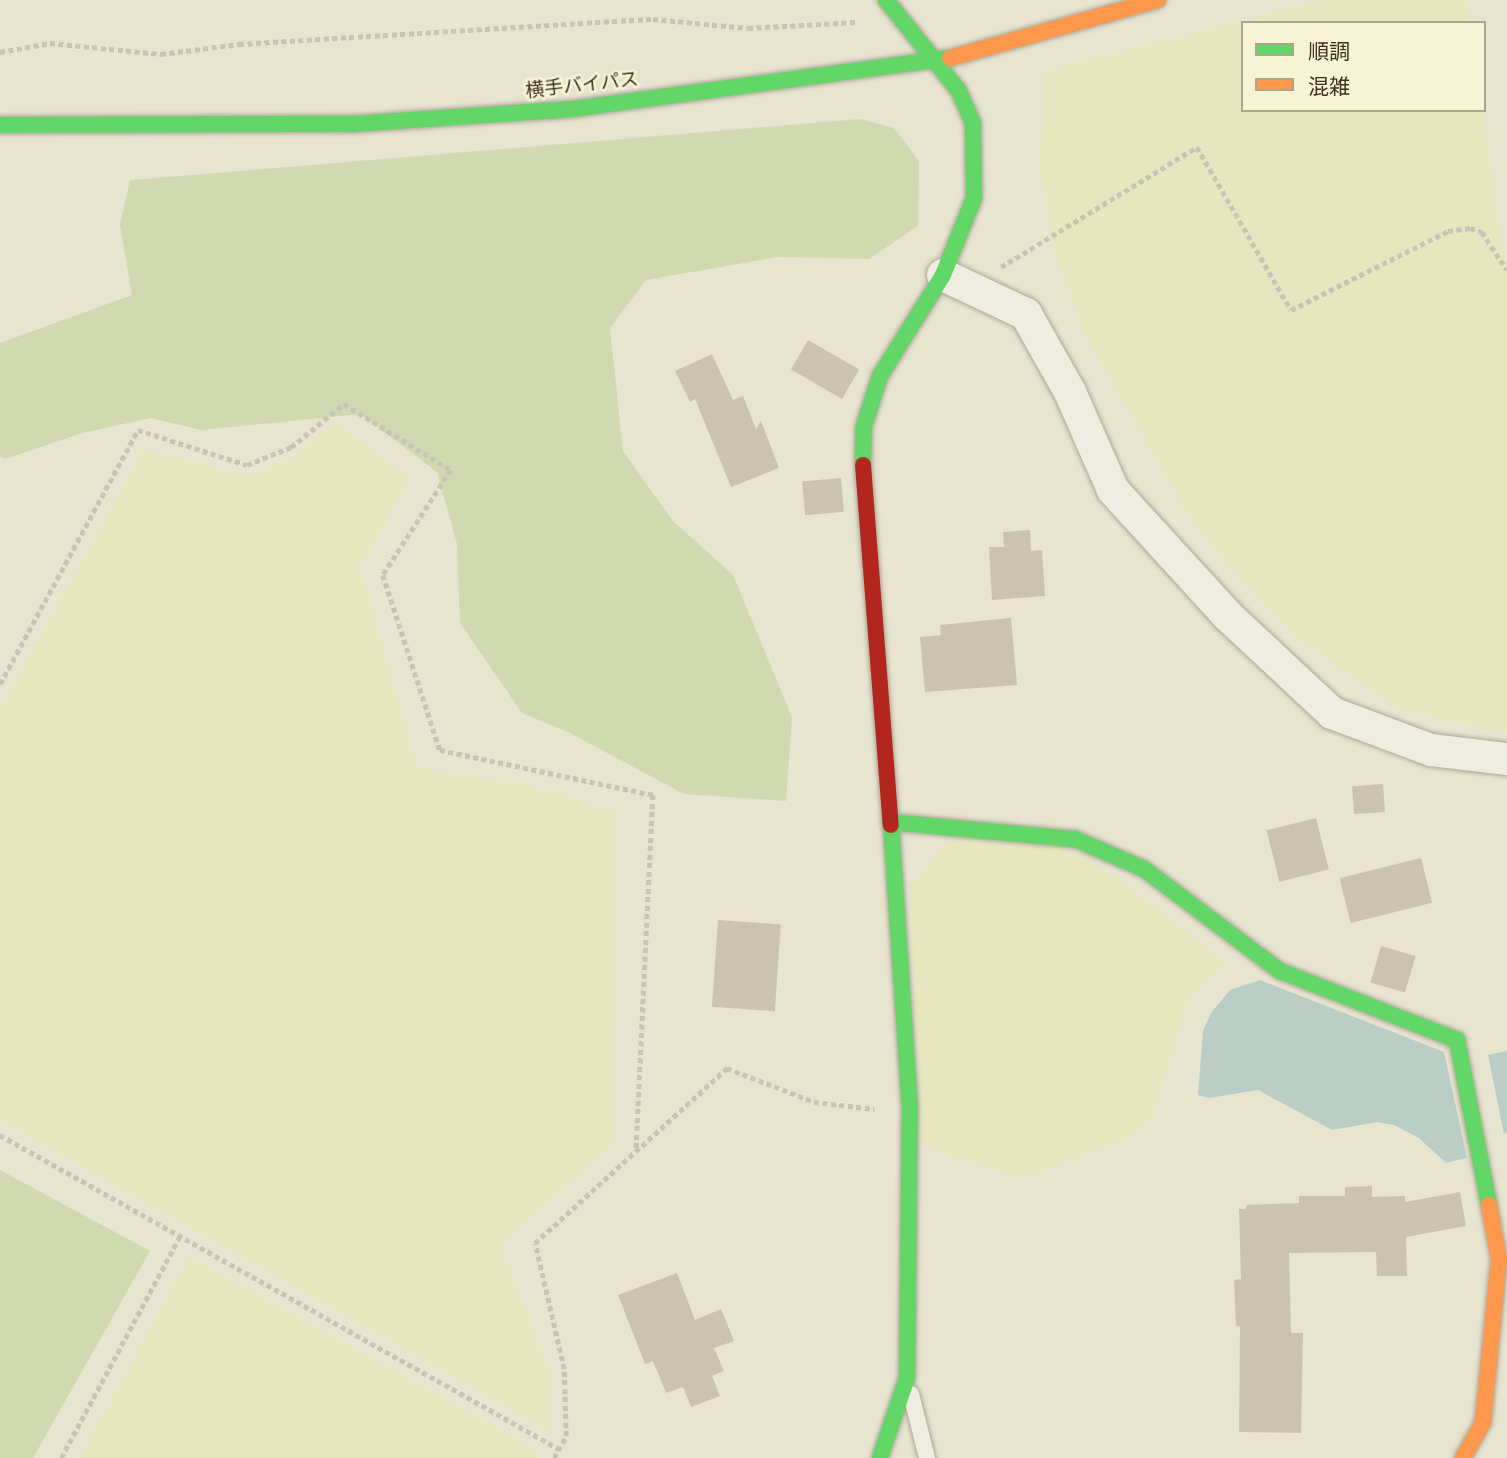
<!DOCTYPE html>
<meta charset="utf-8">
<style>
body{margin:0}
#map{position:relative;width:1507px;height:1458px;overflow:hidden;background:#e7e4cf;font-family:Bitter,"Noto Sans JP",serif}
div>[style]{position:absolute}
.farmland>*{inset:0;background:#e6e6bf}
.green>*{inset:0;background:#d1d9b1}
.water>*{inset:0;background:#bacec5}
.building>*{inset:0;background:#cbc3b0;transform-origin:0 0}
.path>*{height:4.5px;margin-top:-2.25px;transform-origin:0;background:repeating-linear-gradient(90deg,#c8c5b7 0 5px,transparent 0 8.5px)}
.roads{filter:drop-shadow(0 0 2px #aca898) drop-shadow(0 0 2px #aca898)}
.lane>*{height:16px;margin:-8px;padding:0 8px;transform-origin:8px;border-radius:8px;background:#efede1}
.street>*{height:32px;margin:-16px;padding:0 16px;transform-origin:16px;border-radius:16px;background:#efede1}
.fast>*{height:16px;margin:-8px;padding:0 8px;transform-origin:8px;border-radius:8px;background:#63d668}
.slow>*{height:16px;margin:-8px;padding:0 8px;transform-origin:8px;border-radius:8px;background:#ff974d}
.jam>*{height:16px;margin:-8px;padding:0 8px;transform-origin:8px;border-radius:8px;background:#b3261e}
span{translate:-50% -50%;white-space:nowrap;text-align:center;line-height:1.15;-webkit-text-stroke:5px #f7f4d5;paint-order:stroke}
.street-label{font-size:19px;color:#3c321f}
.legend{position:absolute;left:1241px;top:21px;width:245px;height:91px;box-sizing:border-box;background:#f7f4d5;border:2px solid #aca68c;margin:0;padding:9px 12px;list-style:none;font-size:21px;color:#3c321f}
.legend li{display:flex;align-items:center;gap:14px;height:35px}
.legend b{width:35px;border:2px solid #aca68c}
</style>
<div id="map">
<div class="farmland">
<div style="clip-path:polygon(1323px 0,1467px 0,1470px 23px,1243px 23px,1243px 110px,1483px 110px,1507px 273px,1507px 732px,1402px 710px,1295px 637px,1200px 534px,1083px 333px,1055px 254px,1040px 172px,1044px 71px)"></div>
<div style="clip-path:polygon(336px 422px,409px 478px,360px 568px,416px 767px,535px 787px,617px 812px,614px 1142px,500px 1245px,550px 1374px,551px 1432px,0 1120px,0 709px,144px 449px,250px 476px,291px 459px)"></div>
<div style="clip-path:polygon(948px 841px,1060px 847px,1109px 871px,1228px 963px,1208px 978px,1188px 1003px,1155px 1107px,1147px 1124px,1124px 1140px,1022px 1178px,922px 1147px,910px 886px)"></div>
<div style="clip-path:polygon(189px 1257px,537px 1450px,539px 1458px,79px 1458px)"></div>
</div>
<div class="green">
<div style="clip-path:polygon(860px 119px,894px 128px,919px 161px,918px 226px,869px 259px,778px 257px,646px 280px,610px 328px,623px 451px,673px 521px,733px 575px,792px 717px,786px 801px,684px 794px,570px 733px,522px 713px,460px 623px,457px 544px,437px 472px,360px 414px,201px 430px,151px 418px,82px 433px,5px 459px,0 457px,0 343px,132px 295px,120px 225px,130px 180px)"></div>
<div style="clip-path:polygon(0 1170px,150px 1251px,33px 1458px,0 1458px)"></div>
</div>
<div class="water">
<div style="clip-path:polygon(1260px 980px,1444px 1052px,1467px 1158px,1446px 1163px,1419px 1138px,1394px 1125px,1377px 1122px,1332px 1130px,1258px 1090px,1209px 1098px,1198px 1095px,1203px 1031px,1211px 1013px,1230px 990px)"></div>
<div style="clip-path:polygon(1507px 1051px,1507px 1132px,1504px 1134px,1488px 1055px)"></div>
</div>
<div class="building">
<div style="left:808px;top:340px;width:59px;height:34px;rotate:30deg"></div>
<div style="clip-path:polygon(712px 354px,733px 400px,743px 396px,756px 429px,761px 421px,779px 468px,731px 487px,695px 399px,690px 402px,675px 371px)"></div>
<div style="left:841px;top:478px;width:34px;height:39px;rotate:85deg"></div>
<div style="clip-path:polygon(1030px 530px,1031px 551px,1042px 550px,1045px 596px,992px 600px,989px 547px,1004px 547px,1003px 532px)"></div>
<div style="clip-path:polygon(1011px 618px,1017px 685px,925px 692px,920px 637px,941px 635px,940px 625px)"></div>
<div style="left:1383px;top:784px;width:28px;height:31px;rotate:86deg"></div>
<div style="left:1316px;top:818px;width:53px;height:51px;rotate:76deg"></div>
<div style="left:1421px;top:858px;width:46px;height:84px;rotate:76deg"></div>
<div style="left:718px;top:920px;width:63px;height:87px;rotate:4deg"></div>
<div style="left:1381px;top:946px;width:36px;height:38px;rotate:16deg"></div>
<div style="clip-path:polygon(1372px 1186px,1372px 1197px,1405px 1196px,1405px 1202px,1460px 1192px,1466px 1226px,1406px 1237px,1407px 1276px,1377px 1276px,1376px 1252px,1289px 1253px,1291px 1333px,1303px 1333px,1301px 1433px,1239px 1432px,1240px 1326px,1236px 1326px,1234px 1280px,1241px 1279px,1239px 1209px,1246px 1209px,1246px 1205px,1299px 1203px,1299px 1196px,1345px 1196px,1345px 1187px)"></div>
<div style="clip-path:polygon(677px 1273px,695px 1320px,721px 1309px,734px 1341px,714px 1348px,724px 1371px,712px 1376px,720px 1396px,691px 1407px,683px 1387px,666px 1393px,653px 1361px,645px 1364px,618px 1295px)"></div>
</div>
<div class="path">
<div style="left:0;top:52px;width:51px;rotate:-10.2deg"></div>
<div style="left:50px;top:43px;width:112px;rotate:5.7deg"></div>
<div style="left:161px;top:54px;width:79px;rotate:-7.3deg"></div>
<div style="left:239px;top:44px;width:415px;rotate:-3.5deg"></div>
<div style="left:653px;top:19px;width:95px;rotate:5.4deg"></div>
<div style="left:748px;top:28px;width:109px;rotate:-3.2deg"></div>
<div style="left:1001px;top:267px;width:230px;rotate:-31.5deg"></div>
<div style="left:1197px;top:147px;width:188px;rotate:60deg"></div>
<div style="left:1291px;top:310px;width:176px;rotate:-26.7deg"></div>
<div style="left:1448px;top:231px;width:22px;rotate:-8deg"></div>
<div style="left:1470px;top:228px;width:13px;rotate:18deg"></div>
<div style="left:1482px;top:232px;width:45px;rotate:56.7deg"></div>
<div style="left:0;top:684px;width:289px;rotate:-61.5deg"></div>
<div style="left:138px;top:430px;width:114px;rotate:17.8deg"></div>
<div style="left:247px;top:465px;width:48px;rotate:-22.2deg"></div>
<div style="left:291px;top:447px;width:68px;rotate:-39.1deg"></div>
<div style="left:344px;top:404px;width:126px;rotate:31.7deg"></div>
<div style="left:451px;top:470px;width:125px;rotate:122.9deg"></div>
<div style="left:383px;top:575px;width:184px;rotate:72deg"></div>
<div style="left:440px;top:750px;width:218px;rotate:11.9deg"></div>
<div style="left:653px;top:795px;width:356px;rotate:92.7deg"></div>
<div style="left:0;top:1135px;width:641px;rotate:29.32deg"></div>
<div style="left:61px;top:1458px;width:252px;rotate:-61.8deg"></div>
<div style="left:554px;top:1458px;width:25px;rotate:-61deg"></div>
<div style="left:566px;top:1436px;width:67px;rotate:-91.7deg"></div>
<div style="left:564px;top:1369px;width:129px;rotate:-103deg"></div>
<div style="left:535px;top:1243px;width:260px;rotate:-42.3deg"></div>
<div style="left:727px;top:1068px;width:93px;rotate:21.3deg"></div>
<div style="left:814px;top:1102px;width:61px;rotate:6.5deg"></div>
</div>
<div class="roads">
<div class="lane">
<div style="left:911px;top:1394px;width:66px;rotate:76deg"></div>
</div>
<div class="street">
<div style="left:943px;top:275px;width:92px;rotate:25.2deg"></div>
<div style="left:1026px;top:314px;width:90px;rotate:60.6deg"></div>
<div style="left:1070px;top:392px;width:107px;rotate:66.3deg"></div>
<div style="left:1113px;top:490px;width:169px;rotate:47.6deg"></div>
<div style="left:1227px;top:615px;width:144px;rotate:43deg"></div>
<div style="left:1332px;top:713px;width:106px;rotate:20.5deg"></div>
<div style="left:1431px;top:750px;width:77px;rotate:6.8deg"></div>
</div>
<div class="fast">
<div style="left:0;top:125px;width:353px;rotate:-0.2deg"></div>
<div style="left:353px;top:124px;width:220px;rotate:-3.9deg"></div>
<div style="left:572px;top:109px;width:381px;rotate:-7.7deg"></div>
<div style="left:863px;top:465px;width:39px;rotate:-89deg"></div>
<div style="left:864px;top:426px;width:52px;rotate:-72.3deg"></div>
<div style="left:880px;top:376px;width:119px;rotate:-58deg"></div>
<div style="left:943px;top:275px;width:83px;rotate:-68.1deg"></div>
<div style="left:974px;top:198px;width:75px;rotate:-90.8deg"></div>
<div style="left:973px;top:123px;width:35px;rotate:-114deg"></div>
<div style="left:959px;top:91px;width:117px;rotate:-128.7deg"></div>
<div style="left:890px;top:822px;width:186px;rotate:5.3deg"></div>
<div style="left:1075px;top:839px;width:75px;rotate:23.5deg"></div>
<div style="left:1144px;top:869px;width:170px;rotate:36.9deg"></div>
<div style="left:1280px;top:971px;width:190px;rotate:21.3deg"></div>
<div style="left:1457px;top:1040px;width:168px;rotate:79deg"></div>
<div style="left:880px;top:1458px;width:84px;rotate:-71.4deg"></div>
<div style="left:907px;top:1378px;width:269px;rotate:-89.4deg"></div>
<div style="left:910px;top:1109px;width:285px;rotate:-93.8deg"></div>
</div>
<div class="slow">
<div style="left:950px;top:58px;width:216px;rotate:-15.6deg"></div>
<div style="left:1463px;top:1458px;width:41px;rotate:-60.9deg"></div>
<div style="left:1483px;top:1422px;width:164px;rotate:-84.4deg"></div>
<div style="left:1499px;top:1259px;width:55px;rotate:-100.5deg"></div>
</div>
<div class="jam">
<div style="left:863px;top:465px;width:361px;rotate:85.6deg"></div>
</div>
</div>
<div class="street-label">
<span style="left:582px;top:85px;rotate:-6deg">横手バイパス</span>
</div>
<ul class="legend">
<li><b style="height:9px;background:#63d668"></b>順調</li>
<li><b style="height:9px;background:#ff974d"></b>混雑</li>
</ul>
</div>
